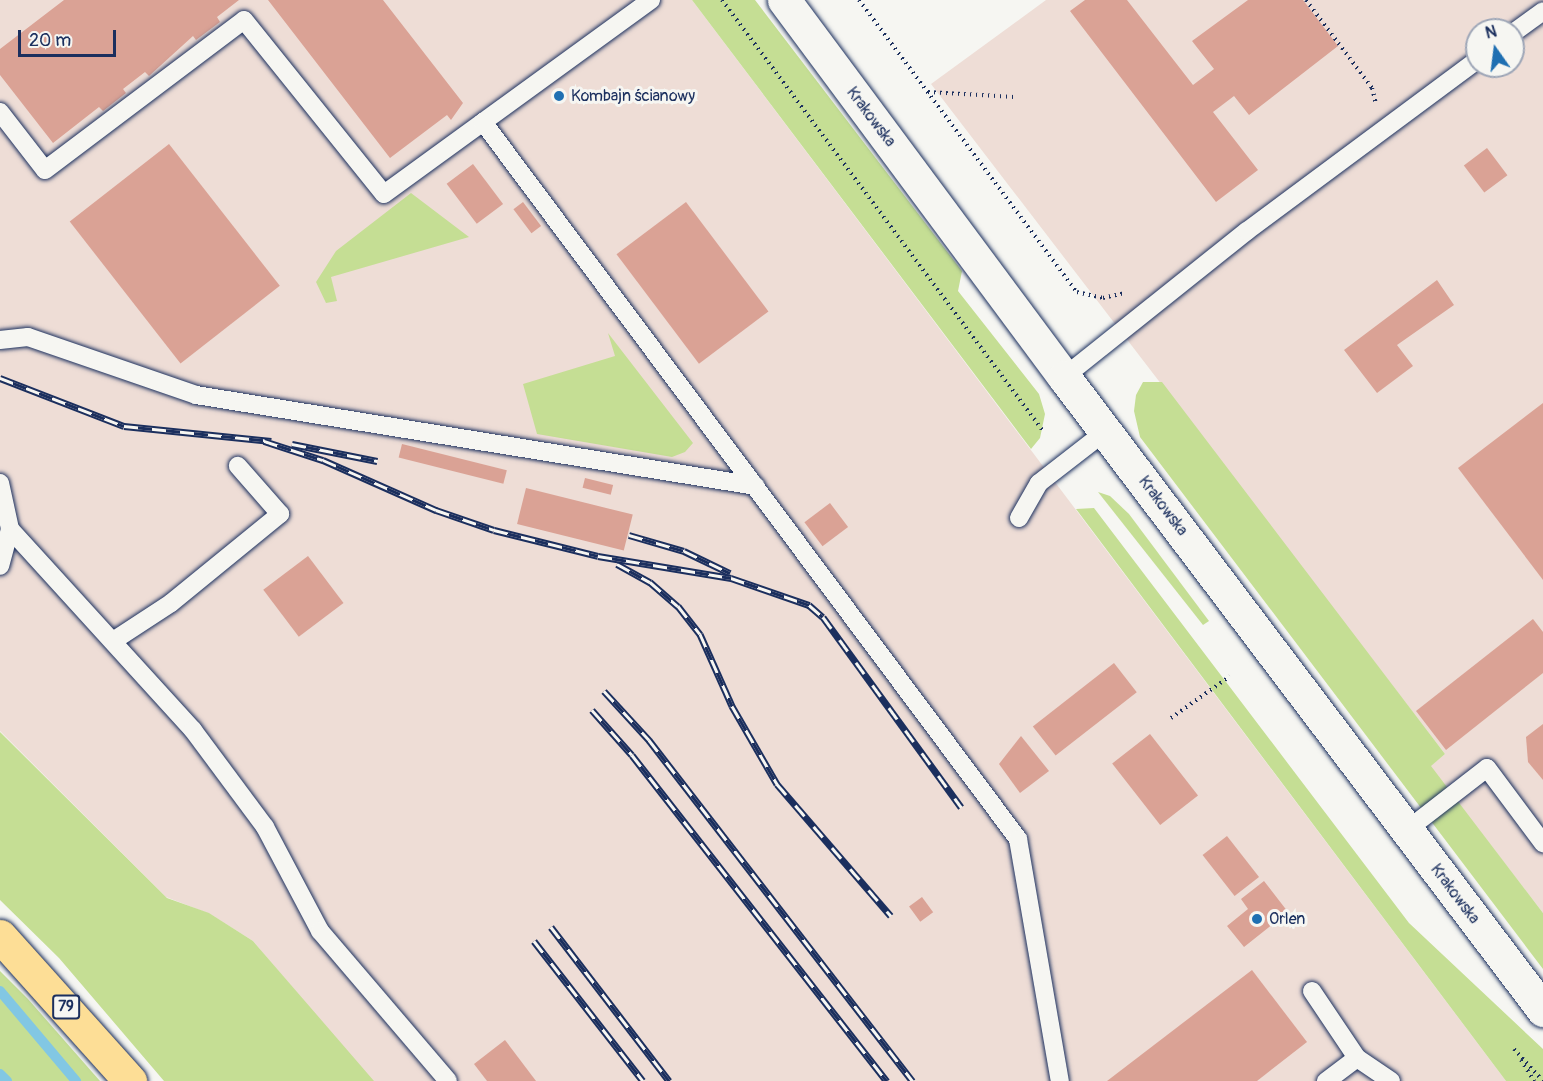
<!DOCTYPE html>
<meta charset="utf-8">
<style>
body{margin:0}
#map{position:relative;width:1543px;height:1081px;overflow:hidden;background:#f6f6f2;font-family:Pangolin,sans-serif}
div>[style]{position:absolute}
.built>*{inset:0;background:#eeddd6}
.green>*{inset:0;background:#c5de94}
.stream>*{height:10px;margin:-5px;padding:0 5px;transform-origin:5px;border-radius:5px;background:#82c7e3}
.building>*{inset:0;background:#daa295;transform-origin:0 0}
.path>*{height:4px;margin-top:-2px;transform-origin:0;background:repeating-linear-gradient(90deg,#1b2f5e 0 1.5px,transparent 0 6px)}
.roads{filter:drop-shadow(0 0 2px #1b2f5e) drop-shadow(0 0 2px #1b2f5e)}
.service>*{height:18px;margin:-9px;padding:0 9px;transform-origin:9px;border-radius:9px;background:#f6f6f2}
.tertiary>*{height:33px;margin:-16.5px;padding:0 16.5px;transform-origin:16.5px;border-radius:16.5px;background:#f6f6f2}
.primary>*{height:33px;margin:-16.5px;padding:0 16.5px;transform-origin:16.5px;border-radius:16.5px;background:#fdde96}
.rail>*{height:7px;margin-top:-3.5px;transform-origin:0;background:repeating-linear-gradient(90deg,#f6f6f2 0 14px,#1b2f5e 0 28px);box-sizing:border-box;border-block:2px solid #1b2f5e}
.dots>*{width:16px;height:16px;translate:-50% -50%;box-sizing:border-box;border:3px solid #f6f6f2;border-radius:50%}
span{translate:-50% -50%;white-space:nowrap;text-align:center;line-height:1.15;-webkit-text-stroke:6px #f6f6f2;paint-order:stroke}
.shield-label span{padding:2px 4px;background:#f6f6f2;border:2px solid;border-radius:4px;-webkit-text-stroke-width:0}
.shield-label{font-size:15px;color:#1b2f5e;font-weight:700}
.poi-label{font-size:16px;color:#1b2f5e}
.left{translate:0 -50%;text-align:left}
.street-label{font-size:16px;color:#1b2f5e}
.north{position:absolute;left:1465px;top:18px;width:60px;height:60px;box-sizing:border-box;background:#f6f6f2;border:2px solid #9ea6b7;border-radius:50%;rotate:346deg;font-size:16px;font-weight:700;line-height:24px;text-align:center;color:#1b2f5e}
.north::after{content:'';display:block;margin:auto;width:21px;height:27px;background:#1f6fb2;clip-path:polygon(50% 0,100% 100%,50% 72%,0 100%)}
.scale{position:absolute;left:18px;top:30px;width:98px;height:27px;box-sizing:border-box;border:3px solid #1b2f5e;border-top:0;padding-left:8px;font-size:18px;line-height:21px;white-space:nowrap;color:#1b2f5e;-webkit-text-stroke:4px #f6f6f2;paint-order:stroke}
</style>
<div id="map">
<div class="built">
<div style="clip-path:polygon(0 0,692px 0,1506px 1081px,372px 1081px,253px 941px,210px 914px,166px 897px,0 731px)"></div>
<div style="clip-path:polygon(evenodd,1046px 0,1543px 0,1543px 913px,1430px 766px,1445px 754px,931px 84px,1046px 0,1477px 30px,1513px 30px,1513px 66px,1477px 66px,1477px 30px)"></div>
</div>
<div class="green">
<div style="clip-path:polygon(692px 0,755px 0,962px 271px,958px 291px,1039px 394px,1045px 414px,1040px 438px,1031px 449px)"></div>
<div style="clip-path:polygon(411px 193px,469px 237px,331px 277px,337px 301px,326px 303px,316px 282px,336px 251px)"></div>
<div style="clip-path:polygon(608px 333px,693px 443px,685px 452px,672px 457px,537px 434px,523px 384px,615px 356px)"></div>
<div style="clip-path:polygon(1143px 382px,1162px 382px,1445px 754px,1431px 766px,1543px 913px,1543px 969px,1140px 437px,1134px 411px,1136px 395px)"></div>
<div style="clip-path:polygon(1098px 492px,1110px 496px,1129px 514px,1209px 621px,1203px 625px)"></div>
<div style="clip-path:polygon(1094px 508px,1409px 923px,1543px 1049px,1543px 1081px,1506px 1081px,1076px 509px)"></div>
<div style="clip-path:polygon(0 732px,167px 898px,209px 913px,253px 941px,374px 1081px,164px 1081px,59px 958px,0 900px)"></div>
<div style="clip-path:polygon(0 971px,28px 999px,100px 1081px,0 1081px)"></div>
</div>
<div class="stream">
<div style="left:0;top:991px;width:118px;rotate:49.8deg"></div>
<div style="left:0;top:1074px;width:10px;rotate:45deg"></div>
</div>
<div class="building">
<div style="clip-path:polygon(64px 0,239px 0,217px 17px,220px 22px,196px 40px,193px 36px,149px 76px,145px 72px,123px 89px,126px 93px,103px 111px,99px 107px,53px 143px,0 75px,0 49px)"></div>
<div style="clip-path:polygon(268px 0,383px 0,463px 103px,451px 120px,447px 115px,390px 158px)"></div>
<div style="clip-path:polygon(1085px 0,1127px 0,1193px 85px,1214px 69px,1192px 41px,1248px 0,1303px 0,1338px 46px,1249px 115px,1234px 96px,1213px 112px,1258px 170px,1216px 202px,1070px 11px)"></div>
<div style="left:169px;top:144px;width:180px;height:126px;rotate:52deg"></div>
<div style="left:1487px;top:148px;width:34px;height:29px;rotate:53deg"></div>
<div style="left:473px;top:164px;width:50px;height:33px;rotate:53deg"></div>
<div style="left:523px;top:202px;width:30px;height:12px;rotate:53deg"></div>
<div style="left:686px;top:202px;width:137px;height:87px;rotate:53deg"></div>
<div style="clip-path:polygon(1437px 280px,1454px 305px,1397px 345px,1413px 366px,1377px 393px,1344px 350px)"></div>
<div style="clip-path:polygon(1543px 403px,1543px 580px,1458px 468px)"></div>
<div style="left:402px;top:444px;width:108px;height:14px;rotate:14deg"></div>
<div style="left:585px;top:478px;width:29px;height:10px;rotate:14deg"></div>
<div style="left:526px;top:488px;width:110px;height:37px;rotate:14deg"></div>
<div style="left:830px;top:503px;width:30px;height:32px;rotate:53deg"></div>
<div style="left:308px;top:556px;width:59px;height:56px;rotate:53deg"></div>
<div style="clip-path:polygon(1533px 619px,1543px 632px,1543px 673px,1446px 750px,1416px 711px)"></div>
<div style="left:1114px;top:663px;width:37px;height:103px;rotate:52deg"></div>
<div style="clip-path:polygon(1543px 724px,1543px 780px,1528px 762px,1526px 737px)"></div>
<div style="left:1150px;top:734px;width:78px;height:48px;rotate:52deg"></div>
<div style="clip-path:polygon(1021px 736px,1049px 771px,1020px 793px,999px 764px)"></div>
<div style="left:1227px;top:836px;width:52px;height:31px;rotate:52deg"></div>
<div style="clip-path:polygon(1264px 881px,1288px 912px,1244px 947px,1227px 926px,1248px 909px,1241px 899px)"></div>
<div style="left:922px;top:897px;width:19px;height:16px;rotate:54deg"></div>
<div style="clip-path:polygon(1252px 970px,1307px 1042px,1257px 1081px,1107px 1081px)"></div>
<div style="clip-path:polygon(505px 1040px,536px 1081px,487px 1081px,474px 1064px)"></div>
</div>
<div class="path">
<div style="left:722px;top:0;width:537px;rotate:53.32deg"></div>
<div style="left:859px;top:0;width:364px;rotate:53.3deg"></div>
<div style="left:1077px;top:292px;width:27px;rotate:13deg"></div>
<div style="left:1103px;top:298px;width:23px;rotate:-13deg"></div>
<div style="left:1306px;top:0;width:110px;rotate:53.1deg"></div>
<div style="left:1372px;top:88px;width:16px;rotate:76deg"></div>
<div style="left:928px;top:92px;width:86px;rotate:3.3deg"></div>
<div style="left:1171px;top:718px;width:72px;rotate:-35.4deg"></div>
<div style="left:1514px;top:1049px;width:43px;rotate:47.8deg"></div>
<div style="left:1521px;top:1060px;width:25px;rotate:58deg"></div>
</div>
<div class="roads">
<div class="service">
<div style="left:1513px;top:33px;width:37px;rotate:-36deg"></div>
<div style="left:0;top:112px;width:73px;rotate:52.2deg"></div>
<div style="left:45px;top:170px;width:249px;rotate:-37deg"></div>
<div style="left:244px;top:20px;width:223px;rotate:51.2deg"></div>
<div style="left:384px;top:194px;width:330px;rotate:-36deg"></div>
<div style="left:483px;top:122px;width:895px;rotate:53.27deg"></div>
<div style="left:1018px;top:839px;width:246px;rotate:80.2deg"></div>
<div style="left:0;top:340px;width:28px;rotate:-6deg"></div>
<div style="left:28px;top:337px;width:178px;rotate:19deg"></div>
<div style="left:196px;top:395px;width:567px;rotate:9.23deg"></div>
<div style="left:1064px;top:377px;width:234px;rotate:-38.6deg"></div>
<div style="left:1247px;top:231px;width:287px;rotate:-36.6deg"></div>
<div style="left:0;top:483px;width:47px;rotate:77.7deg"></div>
<div style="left:10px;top:529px;width:38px;rotate:105deg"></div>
<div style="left:1019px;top:518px;width:40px;rotate:-60.3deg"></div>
<div style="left:1039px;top:483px;width:85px;rotate:-37.8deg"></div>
<div style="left:10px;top:529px;width:272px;rotate:47.7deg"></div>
<div style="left:193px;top:730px;width:121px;rotate:53.4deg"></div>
<div style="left:265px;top:827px;width:118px;rotate:62.1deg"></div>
<div style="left:320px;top:931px;width:197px;rotate:49.5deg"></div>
<div style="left:113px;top:641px;width:69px;rotate:-33.2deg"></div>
<div style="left:171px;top:603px;width:141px;rotate:-39.2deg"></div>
<div style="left:280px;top:514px;width:64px;rotate:-131.2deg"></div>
<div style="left:1407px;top:830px;width:101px;rotate:-37.8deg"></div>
<div style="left:1487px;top:768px;width:94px;rotate:53.3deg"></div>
<div style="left:1312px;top:991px;width:81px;rotate:56.1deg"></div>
<div style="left:1357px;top:1058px;width:39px;rotate:143deg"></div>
<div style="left:1357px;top:1058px;width:41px;rotate:34.1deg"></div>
</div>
<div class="tertiary">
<div style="left:784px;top:0;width:470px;rotate:53.4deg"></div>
<div style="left:1064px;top:377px;width:794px;rotate:52.88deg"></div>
</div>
<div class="primary">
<div style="left:0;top:936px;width:195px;rotate:48.1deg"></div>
</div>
</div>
<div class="rail">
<div style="left:0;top:378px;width:133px;rotate:21.2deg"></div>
<div style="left:124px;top:426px;width:148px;rotate:5.8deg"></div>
<div style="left:264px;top:441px;width:62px;rotate:17.9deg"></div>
<div style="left:323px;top:460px;width:124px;rotate:23.9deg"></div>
<div style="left:436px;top:510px;width:61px;rotate:19deg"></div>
<div style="left:494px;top:530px;width:107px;rotate:14deg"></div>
<div style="left:598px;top:556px;width:135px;rotate:9.4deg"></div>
<div style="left:731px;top:578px;width:83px;rotate:19.1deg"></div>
<div style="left:809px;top:605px;width:18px;rotate:41deg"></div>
<div style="left:823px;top:617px;width:235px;rotate:54deg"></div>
<div style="left:292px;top:444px;width:87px;rotate:11.3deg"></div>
<div style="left:629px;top:535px;width:57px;rotate:16.2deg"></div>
<div style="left:684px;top:551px;width:51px;rotate:25.6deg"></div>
<div style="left:617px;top:564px;width:38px;rotate:29deg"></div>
<div style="left:650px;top:582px;width:37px;rotate:41deg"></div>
<div style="left:678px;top:606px;width:36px;rotate:52deg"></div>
<div style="left:700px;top:634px;width:79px;rotate:66deg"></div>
<div style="left:732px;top:706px;width:90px;rotate:60deg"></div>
<div style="left:777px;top:784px;width:174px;rotate:49.2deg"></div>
<div style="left:604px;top:691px;width:67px;rotate:47.4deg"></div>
<div style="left:649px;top:740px;width:431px;rotate:52.3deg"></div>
<div style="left:592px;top:710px;width:60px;rotate:48.4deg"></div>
<div style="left:632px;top:755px;width:414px;rotate:52deg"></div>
<div style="left:551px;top:927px;width:194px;rotate:52.5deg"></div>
<div style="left:534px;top:941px;width:177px;rotate:52.1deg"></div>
</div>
<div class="dots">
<div style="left:559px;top:96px;background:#1f6fb2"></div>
<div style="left:1257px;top:919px;background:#1f6fb2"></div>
</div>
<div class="shield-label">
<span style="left:66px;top:1007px">79</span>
</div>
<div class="poi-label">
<span class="left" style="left:571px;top:96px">Kombajn ścianowy</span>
<span class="left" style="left:1269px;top:919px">Orlen</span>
</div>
<div class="street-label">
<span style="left:871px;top:117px;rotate:53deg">Krakowska</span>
<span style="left:1163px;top:506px;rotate:53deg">Krakowska</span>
<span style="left:1455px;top:894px;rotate:53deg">Krakowska</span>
</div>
<div class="north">N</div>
<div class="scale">20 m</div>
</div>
